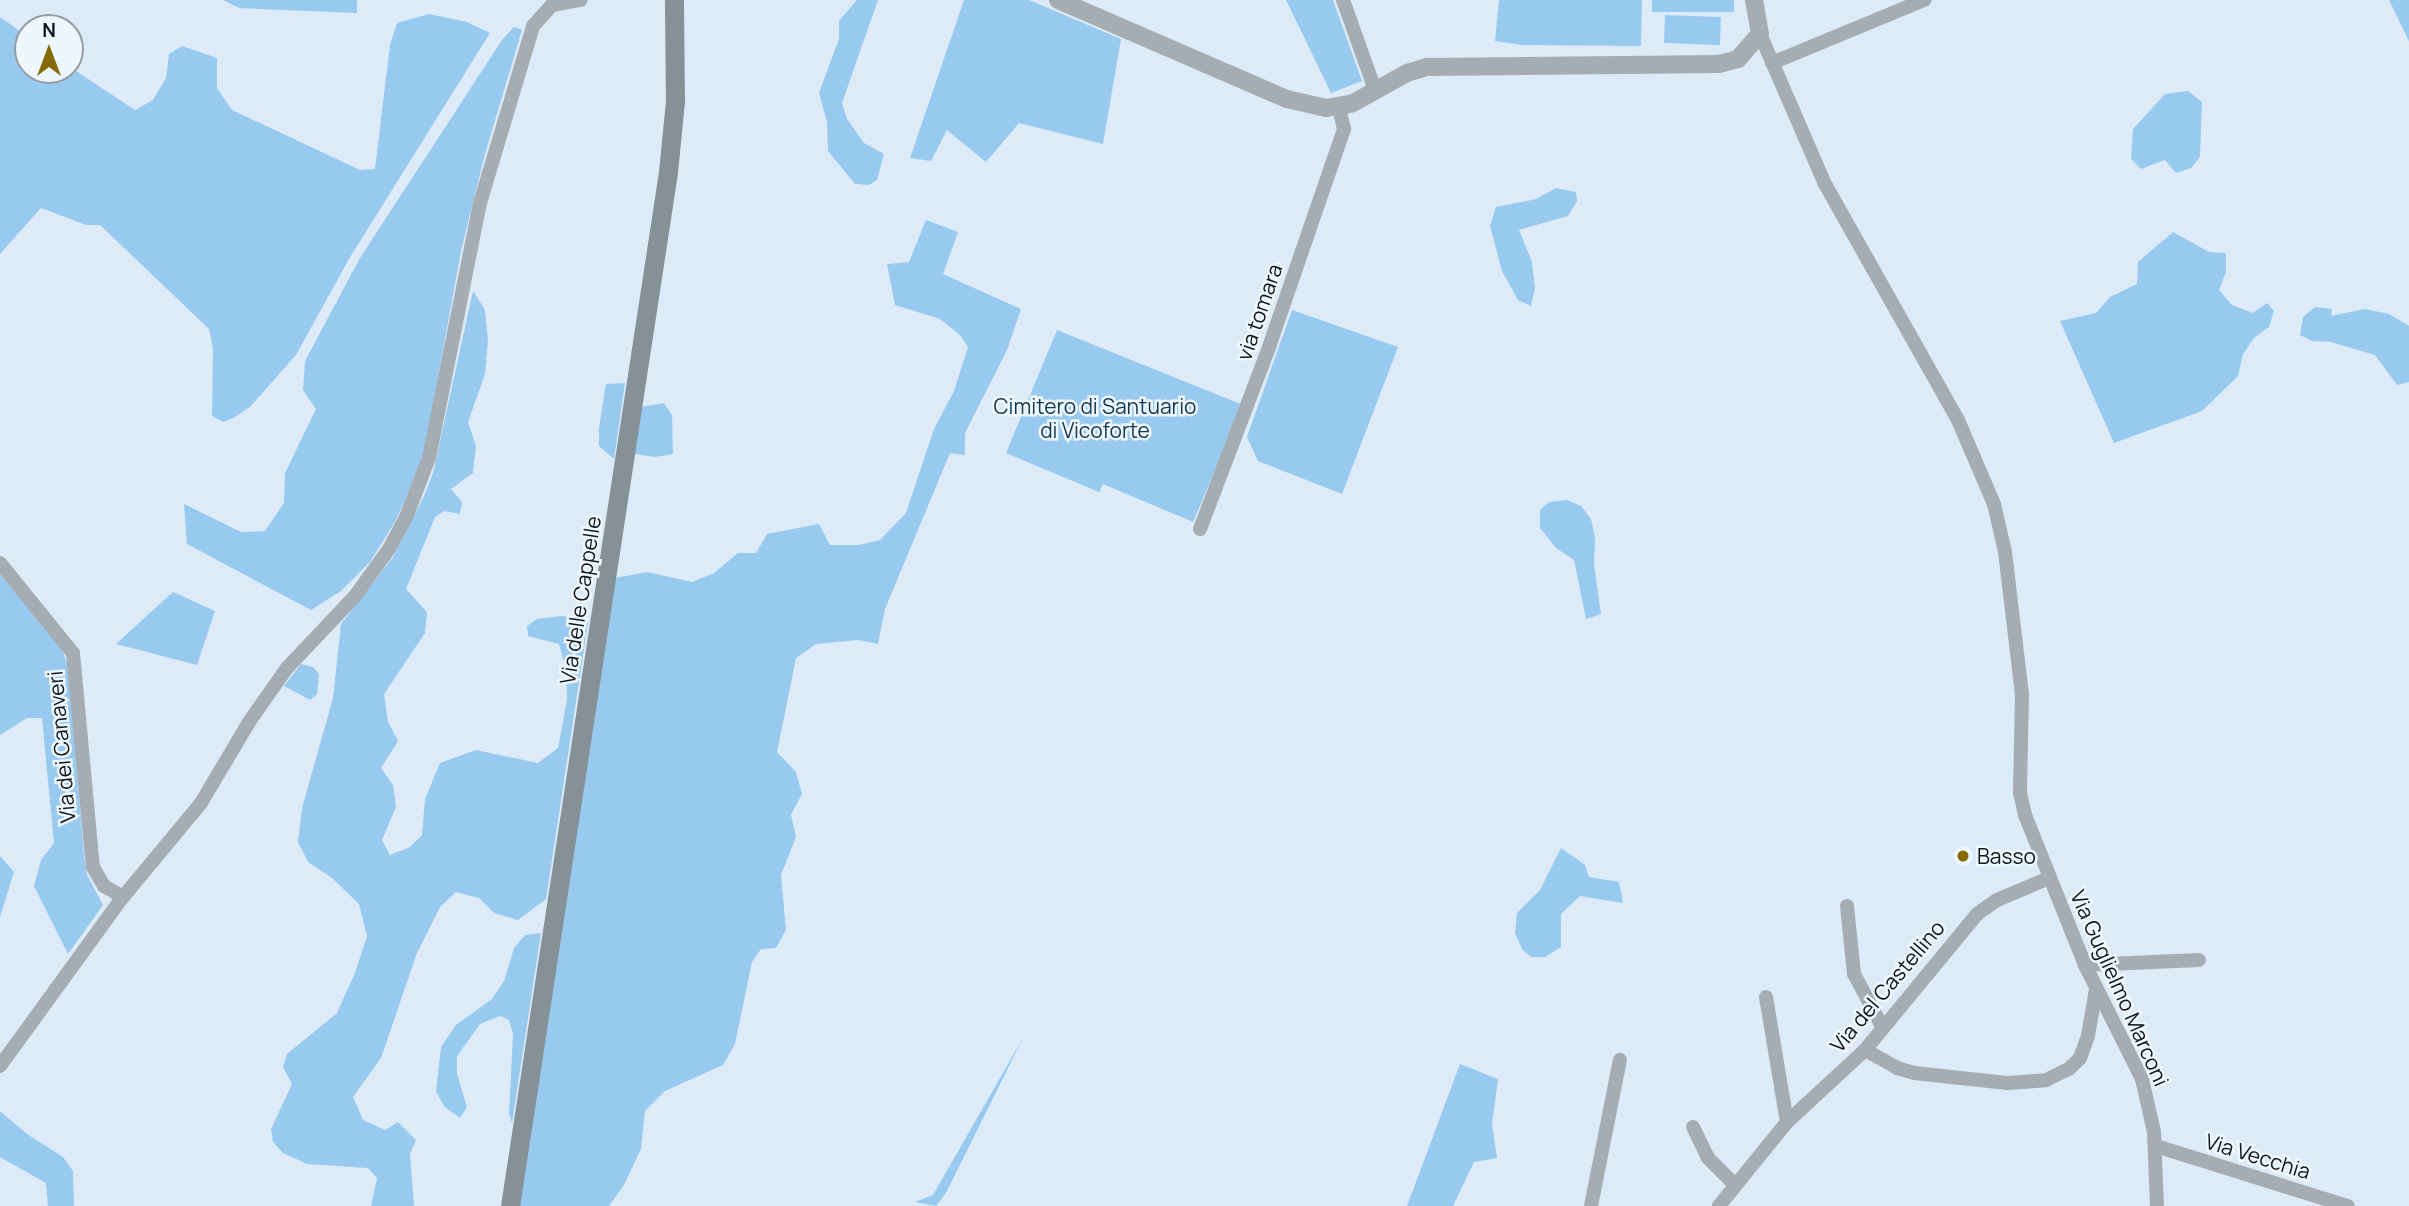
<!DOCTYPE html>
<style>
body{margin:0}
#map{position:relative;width:2409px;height:1206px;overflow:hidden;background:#dcebf7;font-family:Manrope,sans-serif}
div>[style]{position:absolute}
.green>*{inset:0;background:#98caef;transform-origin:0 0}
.minor>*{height:14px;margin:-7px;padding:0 7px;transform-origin:7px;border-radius:7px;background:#a6adb2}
.tertiary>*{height:18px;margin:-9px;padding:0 9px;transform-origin:9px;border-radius:9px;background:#a6adb2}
.secondary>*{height:19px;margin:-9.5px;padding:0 9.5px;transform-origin:9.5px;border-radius:9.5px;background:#869097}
.dots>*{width:19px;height:19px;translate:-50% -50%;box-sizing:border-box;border:4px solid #eef7fe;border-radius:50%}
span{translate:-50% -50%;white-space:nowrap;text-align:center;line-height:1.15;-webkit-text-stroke:5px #eef7fe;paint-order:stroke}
.street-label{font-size:21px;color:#10161a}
.park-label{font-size:21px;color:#113952}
.poi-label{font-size:21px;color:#10161a}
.left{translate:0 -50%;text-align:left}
.north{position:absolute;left:14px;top:14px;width:70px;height:70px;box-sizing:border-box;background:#eef7fe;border:2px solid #959da3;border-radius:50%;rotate:0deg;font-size:19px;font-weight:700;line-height:28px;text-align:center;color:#10161a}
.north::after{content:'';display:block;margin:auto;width:24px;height:32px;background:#866a06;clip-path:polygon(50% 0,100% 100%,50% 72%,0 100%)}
</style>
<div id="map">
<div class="green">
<div style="clip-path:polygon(223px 0,357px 0,357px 13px,239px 8px)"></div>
<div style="clip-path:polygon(857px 0,878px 0,842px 103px,847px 119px,864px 143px,884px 154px,877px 180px,869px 185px,855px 184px,828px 151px,827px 122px,819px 93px,839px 39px,839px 21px)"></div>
<div style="clip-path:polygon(964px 0,1029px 0,1121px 39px,1103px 144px,1019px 123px,986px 162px,947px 130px,931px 161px,910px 158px)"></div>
<div style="clip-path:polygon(1286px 0,1333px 0,1362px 81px,1331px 93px)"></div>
<div style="clip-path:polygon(1499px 0,1642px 0,1641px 46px,1522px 45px,1495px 41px)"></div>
<div style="left:1652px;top:0;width:82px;height:12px"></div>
<div style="clip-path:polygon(2389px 0,2409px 0,2409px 41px)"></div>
<div style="clip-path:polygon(429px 14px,467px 22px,490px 33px,349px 259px,296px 355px,250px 407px,233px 418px,223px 422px,212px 416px,213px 348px,209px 329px,100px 225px,86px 225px,41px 208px,0 254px,0 17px,28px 37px,28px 70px,70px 70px,70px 67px,135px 110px,153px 100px,166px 78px,169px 54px,182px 46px,217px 58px,217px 88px,232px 110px,360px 170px,375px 169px,390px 45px,397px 23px)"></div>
<div style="left:1665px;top:15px;width:56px;height:28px;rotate:2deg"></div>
<div style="clip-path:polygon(514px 27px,522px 30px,485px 154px,461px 251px,427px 438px,417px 475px,396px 520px,370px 562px,341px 591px,311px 610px,187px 544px,184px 504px,241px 532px,265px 531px,284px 503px,285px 473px,316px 409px,303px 390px,305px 361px,360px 258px,502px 40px)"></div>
<div style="clip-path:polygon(2188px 91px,2202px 102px,2200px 157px,2191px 168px,2176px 173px,2165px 160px,2141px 169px,2131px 159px,2133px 129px,2165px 94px)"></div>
<div style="clip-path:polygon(1556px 188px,1576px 192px,1577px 201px,1568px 216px,1519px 230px,1532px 262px,1535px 288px,1531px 306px,1518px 300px,1502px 271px,1490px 226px,1496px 207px,1536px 199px)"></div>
<div style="clip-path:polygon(926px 220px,958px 232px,943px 274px,1021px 309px,1007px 350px,965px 433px,965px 455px,950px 453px,885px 609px,878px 644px,858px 640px,816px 644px,796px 658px,777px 752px,796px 772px,802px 794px,791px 815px,796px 837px,781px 875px,786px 930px,776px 948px,761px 949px,752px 962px,735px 1044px,723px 1065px,665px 1091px,645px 1111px,641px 1149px,624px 1185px,609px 1206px,519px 1206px,615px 578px,647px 572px,692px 582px,714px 573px,738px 553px,756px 553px,767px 534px,819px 524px,830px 545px,859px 545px,880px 540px,906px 513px,934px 429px,954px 391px,968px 347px,960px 335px,940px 319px,895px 305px,887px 264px,909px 262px)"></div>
<div style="clip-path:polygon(2173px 232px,2209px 252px,2226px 253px,2226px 272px,2219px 290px,2232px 305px,2253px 313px,2267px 303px,2274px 311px,2269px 327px,2254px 338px,2243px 354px,2238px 376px,2202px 411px,2114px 443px,2060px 321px,2096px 313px,2110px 297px,2137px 284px,2138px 262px)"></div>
<div style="clip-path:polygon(473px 291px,485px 310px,488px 341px,485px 374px,468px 422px,476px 446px,473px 473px,451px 489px,462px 502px,460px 514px,444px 511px,435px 517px,406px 589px,427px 612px,425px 633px,384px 694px,388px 722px,398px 741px,381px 768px,393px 785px,396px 807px,382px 840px,390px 855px,410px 847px,422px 835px,425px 799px,440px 763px,476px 750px,538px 763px,558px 748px,567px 700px,566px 670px,559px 644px,528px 636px,527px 626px,537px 619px,562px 616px,588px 623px,546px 899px,518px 920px,494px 913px,479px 898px,456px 892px,440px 907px,417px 953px,381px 1058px,353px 1097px,363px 1120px,385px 1130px,398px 1122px,416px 1140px,410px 1154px,414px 1206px,371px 1206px,377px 1178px,368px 1168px,307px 1164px,283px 1153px,273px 1142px,271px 1129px,292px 1084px,283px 1067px,287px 1054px,337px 1013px,355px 973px,367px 936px,359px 904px,332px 878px,308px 862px,298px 842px,302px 808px,333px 698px,341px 624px,393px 557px,424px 496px,433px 473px)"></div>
<div style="clip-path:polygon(2315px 307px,2332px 309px,2331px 316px,2365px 309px,2389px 314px,2409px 326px,2409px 382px,2397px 385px,2375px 355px,2331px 342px,2312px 341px,2300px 335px,2303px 317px)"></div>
<div style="clip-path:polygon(1292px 310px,1398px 347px,1342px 494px,1258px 461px,1247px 437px)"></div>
<div style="clip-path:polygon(1057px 330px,1243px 405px,1193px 522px,1103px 484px,1099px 492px,1006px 453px)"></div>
<div style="clip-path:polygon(625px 383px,614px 459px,599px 446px,599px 428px,606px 384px)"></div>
<div style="clip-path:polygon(664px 403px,672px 415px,673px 454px,655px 457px,634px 454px,641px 407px)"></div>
<div style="clip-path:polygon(1567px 500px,1581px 506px,1591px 519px,1595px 538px,1594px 564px,1601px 614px,1586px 619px,1574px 560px,1556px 548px,1540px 528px,1540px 510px,1549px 502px)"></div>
<div style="clip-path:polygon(0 574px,62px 649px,69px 669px,84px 856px,87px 875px,103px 905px,68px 954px,34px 886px,41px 860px,54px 843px,42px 718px,27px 718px,0 735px)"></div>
<div style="clip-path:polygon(173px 592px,215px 611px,197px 665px,116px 644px)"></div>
<div style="clip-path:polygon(301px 664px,313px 667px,319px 674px,317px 694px,310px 700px,284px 686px)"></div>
<div style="clip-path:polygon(1561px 848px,1585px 865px,1589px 877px,1619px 882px,1623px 903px,1580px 896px,1561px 914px,1561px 947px,1545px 957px,1531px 957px,1522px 949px,1515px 933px,1517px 913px,1540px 890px)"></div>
<div style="clip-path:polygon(0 856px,14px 872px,0 917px)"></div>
<div style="clip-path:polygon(541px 933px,512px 1123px,509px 1114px,513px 1034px,509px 1020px,500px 1016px,480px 1024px,457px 1056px,457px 1074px,467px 1107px,460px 1118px,445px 1107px,436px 1092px,441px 1047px,456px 1025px,492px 999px,504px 981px,514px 948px,525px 935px)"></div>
<div style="clip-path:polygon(1023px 1038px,946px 1193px,936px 1206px,915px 1202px,933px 1195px)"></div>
<div style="clip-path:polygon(1460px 1064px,1498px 1079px,1492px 1124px,1497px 1158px,1474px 1162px,1453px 1206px,1407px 1206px)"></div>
<div style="clip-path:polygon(0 1111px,27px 1134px,63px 1157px,73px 1171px,74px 1206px,48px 1206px,46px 1183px,0 1157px)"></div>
</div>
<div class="minor">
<div style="left:1343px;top:0;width:96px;rotate:70.4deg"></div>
<div style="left:1760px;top:34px;width:163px;rotate:66.6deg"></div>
<div style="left:1825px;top:184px;width:271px;rotate:60.6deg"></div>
<div style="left:1958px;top:420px;width:91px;rotate:66.8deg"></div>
<div style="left:1994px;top:504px;width:49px;rotate:77.1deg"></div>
<div style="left:2005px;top:552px;width:143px;rotate:83.2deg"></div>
<div style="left:2022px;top:694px;width:99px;rotate:91.2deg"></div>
<div style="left:2020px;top:793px;width:23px;rotate:77deg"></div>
<div style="left:2025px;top:815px;width:162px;rotate:68.2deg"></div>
<div style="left:2085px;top:965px;width:127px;rotate:63.4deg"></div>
<div style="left:2142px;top:1079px;width:54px;rotate:77.2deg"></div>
<div style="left:2154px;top:1132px;width:74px;rotate:87.7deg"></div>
<div style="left:1772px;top:63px;width:165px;rotate:-22.5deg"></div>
<div style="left:1200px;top:529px;width:195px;rotate:-69.2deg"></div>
<div style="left:1269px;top:347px;width:231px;rotate:-71deg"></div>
<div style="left:1344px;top:129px;width:23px;rotate:-103deg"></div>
<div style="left:0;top:563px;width:116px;rotate:51deg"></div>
<div style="left:73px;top:653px;width:215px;rotate:84.7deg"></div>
<div style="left:93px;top:867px;width:22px;rotate:60deg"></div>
<div style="left:104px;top:886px;width:22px;rotate:30deg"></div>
<div style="left:1847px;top:906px;width:68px;rotate:84.1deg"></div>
<div style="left:1854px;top:974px;width:61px;rotate:61.8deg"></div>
<div style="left:2085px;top:965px;width:114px;rotate:-2.5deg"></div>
<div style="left:1766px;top:997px;width:127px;rotate:80.5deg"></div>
<div style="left:1865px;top:1050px;width:37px;rotate:29deg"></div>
<div style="left:1897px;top:1068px;width:18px;rotate:16deg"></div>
<div style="left:1914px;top:1073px;width:94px;rotate:6.1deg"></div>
<div style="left:2007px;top:1083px;width:39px;rotate:-4deg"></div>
<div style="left:2046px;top:1080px;width:25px;rotate:-26deg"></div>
<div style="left:2069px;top:1069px;width:16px;rotate:-45deg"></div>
<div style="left:2080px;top:1058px;width:23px;rotate:-70deg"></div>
<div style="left:2088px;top:1036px;width:48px;rotate:-80.3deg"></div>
<div style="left:0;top:1066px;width:209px;rotate:-54deg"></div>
<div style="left:123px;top:897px;width:122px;rotate:-50.3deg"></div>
<div style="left:201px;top:803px;width:94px;rotate:-59.3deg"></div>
<div style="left:249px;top:722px;width:66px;rotate:-54.9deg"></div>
<div style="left:287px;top:668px;width:99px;rotate:-46.6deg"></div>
<div style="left:355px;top:596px;width:58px;rotate:-54.1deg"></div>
<div style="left:389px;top:549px;width:38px;rotate:-62deg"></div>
<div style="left:407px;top:515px;width:61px;rotate:-68.9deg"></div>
<div style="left:429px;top:458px;width:260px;rotate:-78.7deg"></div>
<div style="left:480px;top:203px;width:185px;rotate:-73.3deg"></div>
<div style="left:533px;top:26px;width:28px;rotate:-48deg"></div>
<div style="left:552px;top:5px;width:29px;rotate:-10deg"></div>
<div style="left:1693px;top:1127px;width:34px;rotate:64deg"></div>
<div style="left:1708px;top:1158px;width:38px;rotate:45deg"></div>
<div style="left:2156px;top:1146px;width:201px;rotate:17.4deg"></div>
<div style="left:1591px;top:1206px;width:149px;rotate:-78.8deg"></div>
<div style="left:1719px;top:1206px;width:108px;rotate:-51deg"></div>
<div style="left:1787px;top:1122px;width:106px;rotate:-42.7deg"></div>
<div style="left:1865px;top:1050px;width:176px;rotate:-50.5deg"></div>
<div style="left:1977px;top:914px;width:24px;rotate:-35deg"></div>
<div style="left:1997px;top:900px;width:56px;rotate:-22.9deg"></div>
</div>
<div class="tertiary">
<div style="left:1058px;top:0;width:249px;rotate:23.4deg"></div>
<div style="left:1287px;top:99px;width:40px;rotate:13deg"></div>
<div style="left:1326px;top:108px;width:27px;rotate:-10deg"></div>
<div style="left:1353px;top:103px;width:62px;rotate:-29.1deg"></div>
<div style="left:1407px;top:73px;width:21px;rotate:-17deg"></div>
<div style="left:1427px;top:67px;width:292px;rotate:-0.6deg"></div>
<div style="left:1719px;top:64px;width:20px;rotate:-15deg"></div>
<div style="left:1738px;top:59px;width:33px;rotate:-49deg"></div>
<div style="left:1760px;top:34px;width:35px;rotate:-100deg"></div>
</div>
<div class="secondary">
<div style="left:510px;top:1206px;width:1046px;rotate:-81.31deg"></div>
<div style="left:668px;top:172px;width:71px;rotate:-84.4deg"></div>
<div style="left:675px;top:101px;width:101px;rotate:-90.6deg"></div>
</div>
<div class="dots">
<div style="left:1963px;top:856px;background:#866a06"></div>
</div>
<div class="street-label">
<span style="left:1259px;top:312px;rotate:-71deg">via tomara</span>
<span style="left:580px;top:600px;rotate:-81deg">Via delle Cappelle</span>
<span style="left:61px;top:747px;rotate:-95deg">Via dei Canaveri</span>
<span style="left:1887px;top:986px;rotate:-50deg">Via del Castellino</span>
<span style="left:2120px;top:988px;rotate:66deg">Via Guglielmo Marconi</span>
<span style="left:2258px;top:1156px;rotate:17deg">Via Vecchia</span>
</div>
<div class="park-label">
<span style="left:1095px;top:418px">Cimitero di Santuario<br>di Vicoforte</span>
</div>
<div class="poi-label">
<span class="left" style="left:1977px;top:856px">Basso</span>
</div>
<div class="north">N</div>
</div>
